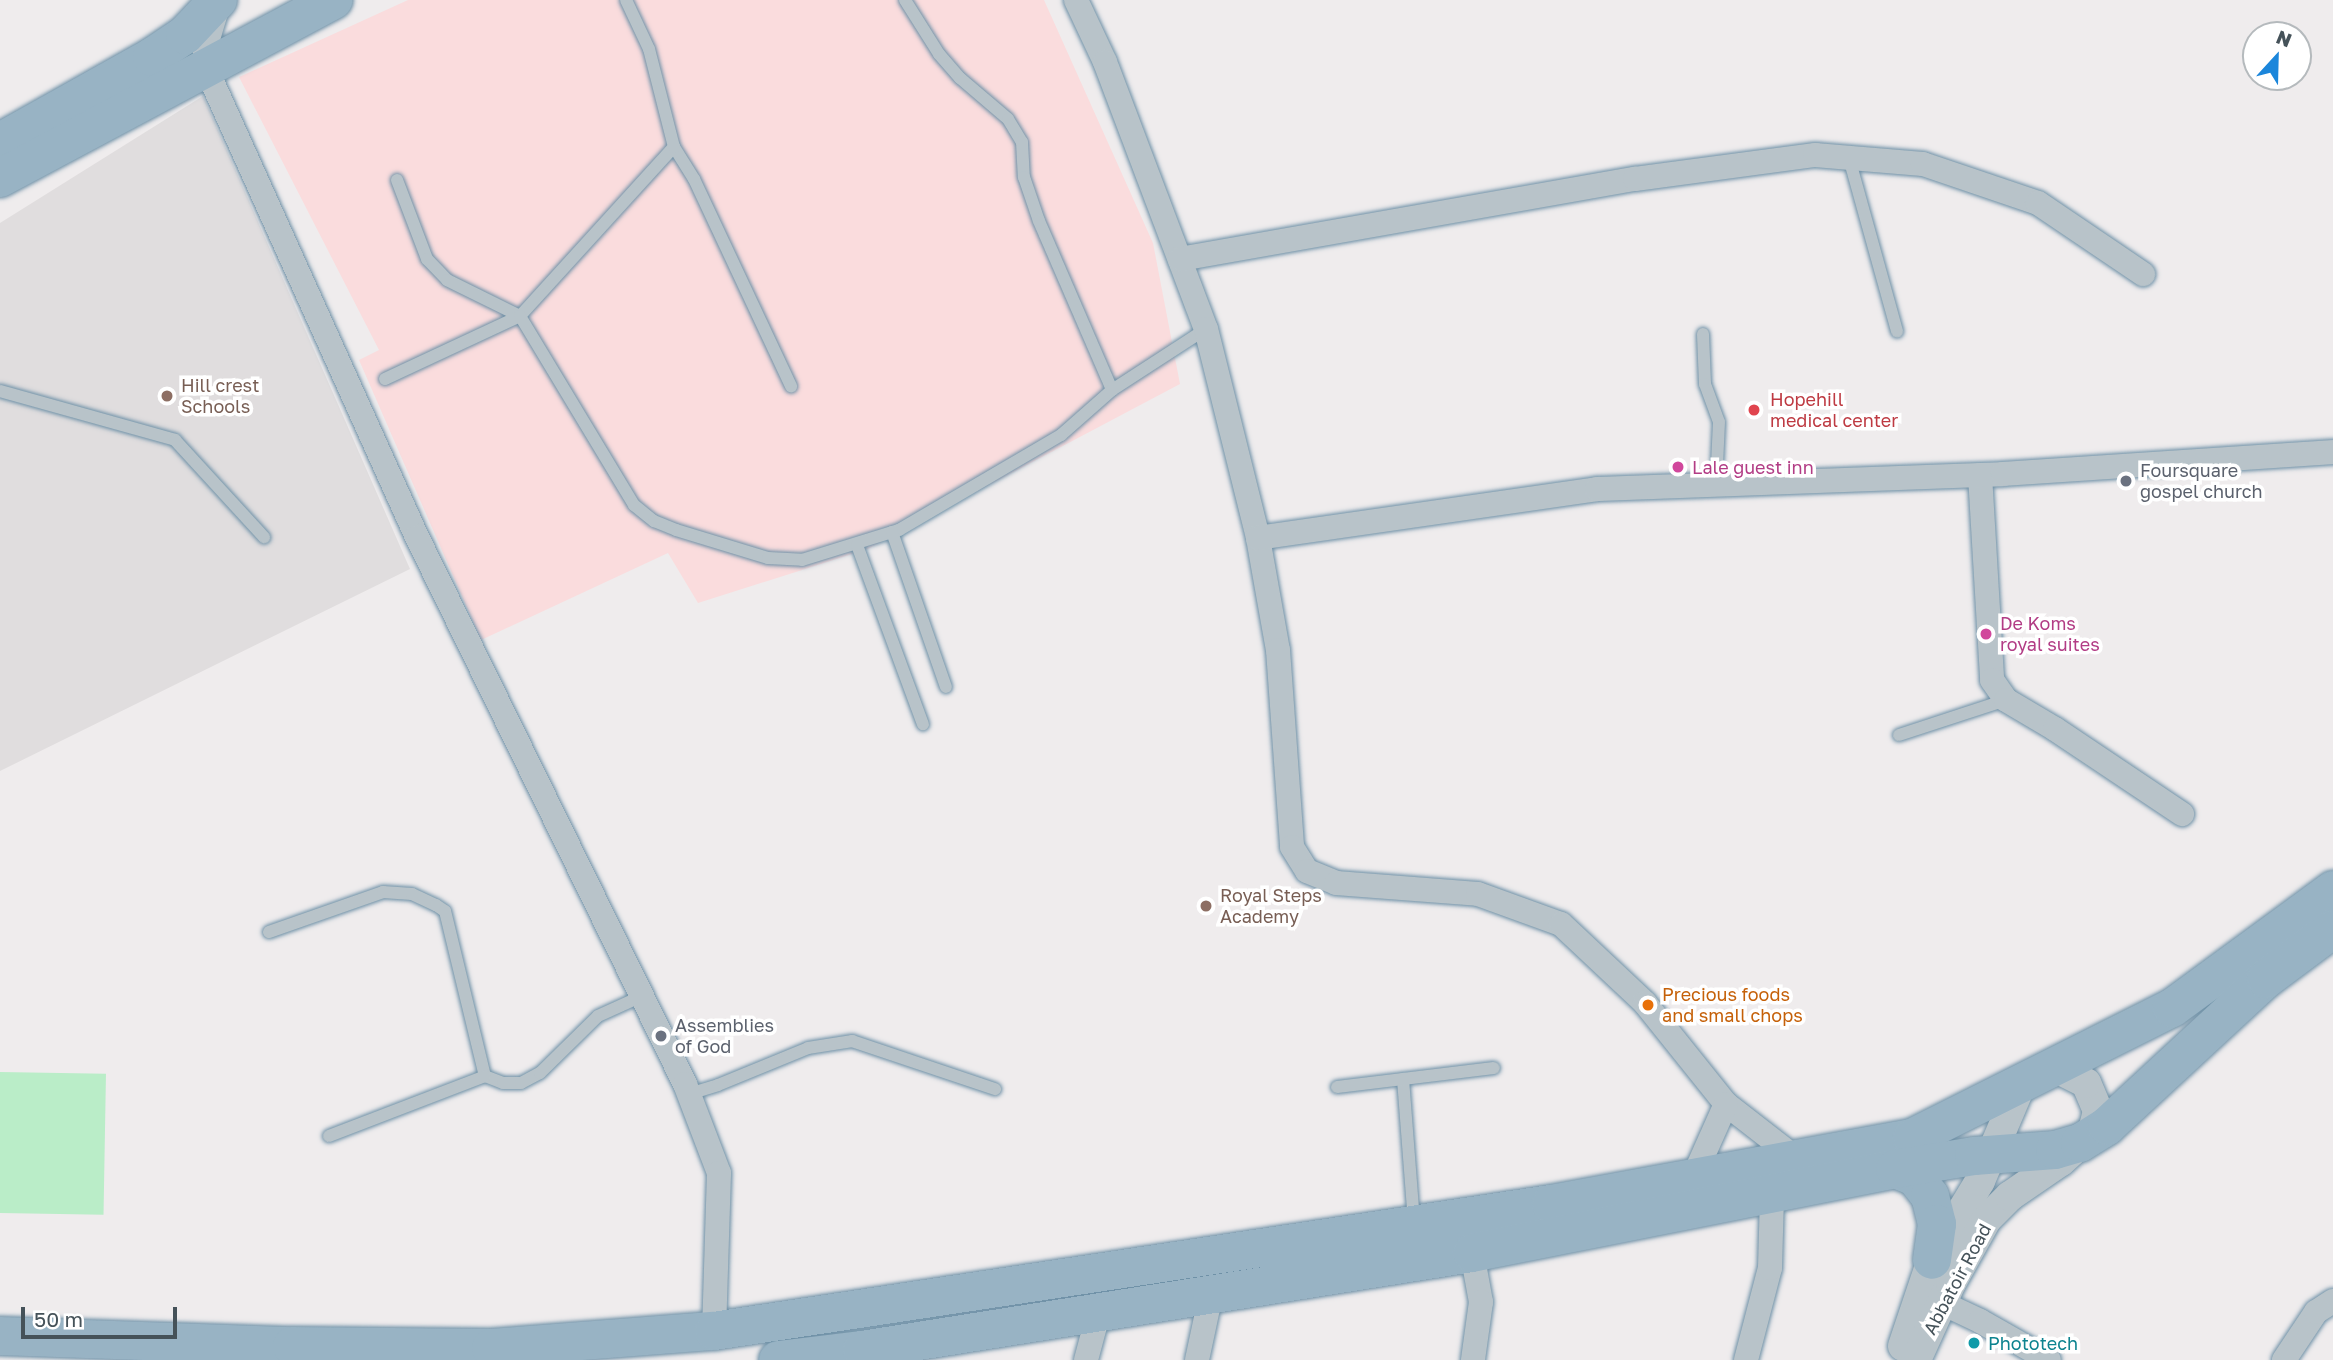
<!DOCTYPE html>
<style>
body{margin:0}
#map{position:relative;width:2333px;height:1360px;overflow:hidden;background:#efeced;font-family:"Golos Text",sans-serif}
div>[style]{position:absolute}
.education>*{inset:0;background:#e0ddde}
.medical>*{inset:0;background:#fadcdd}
.green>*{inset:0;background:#baedc8;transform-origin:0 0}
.roads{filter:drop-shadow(0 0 2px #6f91a7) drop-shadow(0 0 2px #6f91a7)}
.service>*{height:12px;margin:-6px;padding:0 6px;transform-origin:6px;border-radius:6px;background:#b8c3c9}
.minor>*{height:24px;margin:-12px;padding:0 12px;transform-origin:12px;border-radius:12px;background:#b8c3c9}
.tertiary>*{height:30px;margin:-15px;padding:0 15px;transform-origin:15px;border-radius:15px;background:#b8c3c9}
.trunk>*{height:38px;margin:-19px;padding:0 19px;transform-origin:19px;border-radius:19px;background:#98b3c4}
.dots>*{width:19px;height:19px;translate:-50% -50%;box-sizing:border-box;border:4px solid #fff;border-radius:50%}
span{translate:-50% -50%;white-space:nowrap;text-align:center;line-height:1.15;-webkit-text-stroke:7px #fff;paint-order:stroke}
.education-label{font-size:18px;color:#785e54}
.left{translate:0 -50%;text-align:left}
.health-label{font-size:18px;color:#be3a42}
.hotel-label{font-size:18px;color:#b23c85}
.worship-label{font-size:18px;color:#5b616d}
.food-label{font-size:18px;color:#c56008}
.street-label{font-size:18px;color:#455259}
.culture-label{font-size:18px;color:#0d838f}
.north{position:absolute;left:2242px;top:21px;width:70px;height:70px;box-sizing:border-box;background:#fff;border:2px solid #b5babd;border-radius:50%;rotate:22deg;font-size:19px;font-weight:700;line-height:28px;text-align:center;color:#455259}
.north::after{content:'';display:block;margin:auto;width:24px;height:32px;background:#1b86db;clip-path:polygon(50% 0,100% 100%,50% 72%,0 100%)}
.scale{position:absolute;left:21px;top:1307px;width:156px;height:32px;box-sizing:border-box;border:4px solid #455259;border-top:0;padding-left:9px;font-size:21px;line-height:24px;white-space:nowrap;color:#455259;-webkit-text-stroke:5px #fff;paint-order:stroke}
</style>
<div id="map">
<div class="education">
<div style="clip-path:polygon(203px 96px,410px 569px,0 771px,0 223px)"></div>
</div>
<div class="medical">
<div style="clip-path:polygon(408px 0,1044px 0,1153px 243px,1180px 384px,868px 549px,698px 603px,668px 553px,481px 640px,359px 360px,379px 350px,239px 77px)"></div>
</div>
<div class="green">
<div style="left:0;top:1072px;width:106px;height:141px;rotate:1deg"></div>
</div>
<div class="roads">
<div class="service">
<div style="left:905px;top:0;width:64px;rotate:57.8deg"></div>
<div style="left:939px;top:54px;width:32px;rotate:49deg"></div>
<div style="left:960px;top:78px;width:63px;rotate:40.5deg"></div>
<div style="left:1008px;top:119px;width:27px;rotate:59deg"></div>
<div style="left:1022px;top:142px;width:35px;rotate:87deg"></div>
<div style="left:1024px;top:177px;width:46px;rotate:71.2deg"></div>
<div style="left:1039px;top:221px;width:184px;rotate:66.6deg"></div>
<div style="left:674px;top:147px;width:38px;rotate:58deg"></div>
<div style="left:694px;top:179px;width:229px;rotate:64.9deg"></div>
<div style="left:1849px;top:158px;width:180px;rotate:74.5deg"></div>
<div style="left:397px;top:180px;width:85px;rotate:69.2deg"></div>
<div style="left:427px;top:259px;width:29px;rotate:46deg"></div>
<div style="left:447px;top:280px;width:81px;rotate:26.3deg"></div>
<div style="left:520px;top:316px;width:229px;rotate:-47.7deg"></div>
<div style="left:674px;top:147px;width:101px;rotate:-104.3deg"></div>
<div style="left:649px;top:49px;width:54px;rotate:-115.1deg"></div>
<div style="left:1703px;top:334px;width:50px;rotate:87.7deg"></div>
<div style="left:1705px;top:384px;width:40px;rotate:69.8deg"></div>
<div style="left:1719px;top:422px;width:63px;rotate:92.7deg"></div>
<div style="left:385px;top:379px;width:149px;rotate:-25deg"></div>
<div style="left:520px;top:316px;width:221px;rotate:58.9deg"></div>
<div style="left:634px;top:505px;width:26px;rotate:39deg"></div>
<div style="left:654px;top:521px;width:24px;rotate:22deg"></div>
<div style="left:676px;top:530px;width:96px;rotate:16.9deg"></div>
<div style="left:768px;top:558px;width:34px;rotate:3deg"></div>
<div style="left:802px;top:560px;width:102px;rotate:-17.2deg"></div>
<div style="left:899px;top:530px;width:188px;rotate:-30.4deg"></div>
<div style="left:1061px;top:435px;width:68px;rotate:-41.4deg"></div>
<div style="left:1112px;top:390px;width:112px;rotate:-33deg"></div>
<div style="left:0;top:391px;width:182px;rotate:15.6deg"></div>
<div style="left:175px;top:440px;width:132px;rotate:47.5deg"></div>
<div style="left:892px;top:532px;width:164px;rotate:70.8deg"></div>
<div style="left:857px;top:545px;width:191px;rotate:69.8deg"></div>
<div style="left:1899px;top:735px;width:113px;rotate:-18.1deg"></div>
<div style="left:269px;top:932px;width:121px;rotate:-19.3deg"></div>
<div style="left:383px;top:892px;width:29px;rotate:4deg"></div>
<div style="left:412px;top:894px;width:26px;rotate:25deg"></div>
<div style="left:436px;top:905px;width:11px;rotate:34deg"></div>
<div style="left:445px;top:911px;width:170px;rotate:76.4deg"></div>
<div style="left:485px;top:1076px;width:19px;rotate:21deg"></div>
<div style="left:503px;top:1083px;width:18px"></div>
<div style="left:521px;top:1083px;width:21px;rotate:-28deg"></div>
<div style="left:540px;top:1073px;width:81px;rotate:-44.5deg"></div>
<div style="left:598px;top:1016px;width:46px;rotate:-24.3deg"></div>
<div style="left:1403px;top:1079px;width:143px;rotate:85.6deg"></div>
<div style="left:1337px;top:1087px;width:158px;rotate:-6.9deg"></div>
<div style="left:689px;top:1094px;width:30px;rotate:-17deg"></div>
<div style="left:718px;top:1085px;width:97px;rotate:-22.3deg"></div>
<div style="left:808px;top:1048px;width:45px;rotate:-9deg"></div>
<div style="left:852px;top:1041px;width:151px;rotate:18.6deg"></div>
<div style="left:329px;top:1136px;width:167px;rotate:-21deg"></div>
</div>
<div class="minor">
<div style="left:1076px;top:0;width:68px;rotate:64.9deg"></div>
<div style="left:1105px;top:62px;width:285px;rotate:69.3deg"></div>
<div style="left:1206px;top:329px;width:215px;rotate:76deg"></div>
<div style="left:1258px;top:538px;width:114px;rotate:79.9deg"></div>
<div style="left:1278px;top:650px;width:197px;rotate:85.9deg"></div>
<div style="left:1292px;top:847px;width:28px;rotate:58deg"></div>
<div style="left:1307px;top:871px;width:31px;rotate:22deg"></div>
<div style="left:1336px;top:883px;width:142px;rotate:4.4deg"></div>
<div style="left:1478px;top:894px;width:88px;rotate:19.9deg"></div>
<div style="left:1561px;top:924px;width:115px;rotate:43.2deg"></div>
<div style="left:1645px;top:1003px;width:129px;rotate:51.3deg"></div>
<div style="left:1726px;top:1104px;width:90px;rotate:37.8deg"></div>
<div style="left:217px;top:9px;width:42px;rotate:106.7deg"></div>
<div style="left:205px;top:49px;width:17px;rotate:90deg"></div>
<div style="left:205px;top:66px;width:517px;rotate:65.77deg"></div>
<div style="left:417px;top:537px;width:609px;rotate:63.9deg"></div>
<div style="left:685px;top:1084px;width:95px;rotate:69.1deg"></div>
<div style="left:719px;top:1173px;width:158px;rotate:91.8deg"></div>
<div style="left:1180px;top:259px;width:462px;rotate:-10deg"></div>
<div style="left:1635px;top:179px;width:182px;rotate:-7.6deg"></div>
<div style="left:1815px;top:155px;width:108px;rotate:4.8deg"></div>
<div style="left:1923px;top:164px;width:121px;rotate:18.7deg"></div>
<div style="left:2038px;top:203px;width:127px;rotate:34.1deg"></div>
<div style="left:1980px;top:475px;width:205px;rotate:86.6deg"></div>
<div style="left:1992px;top:680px;width:24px;rotate:55deg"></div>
<div style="left:2006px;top:700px;width:57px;rotate:30.6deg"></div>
<div style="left:2055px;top:729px;width:153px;rotate:33.8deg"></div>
<div style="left:1258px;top:538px;width:343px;rotate:-8.2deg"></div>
<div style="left:1597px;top:489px;width:406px;rotate:-2.1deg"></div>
<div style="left:2003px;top:474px;width:331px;rotate:-3.8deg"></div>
<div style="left:1693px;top:1178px;width:81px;rotate:-66deg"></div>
<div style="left:1472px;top:1253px;width:50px;rotate:79.6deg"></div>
<div style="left:1481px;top:1302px;width:59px;rotate:97.9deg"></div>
<div style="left:1942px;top:1303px;width:42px;rotate:25.3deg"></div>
<div style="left:1980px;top:1321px;width:79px;rotate:29.5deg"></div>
<div style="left:1086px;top:1360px;width:51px;rotate:-75.1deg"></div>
<div style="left:1197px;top:1360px;width:67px;rotate:-78deg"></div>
<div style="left:1746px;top:1360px;width:95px;rotate:-75.4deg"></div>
<div style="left:1770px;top:1268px;width:73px;rotate:-88.4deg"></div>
<div style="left:2284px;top:1360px;width:58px;rotate:-56.3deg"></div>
<div style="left:2316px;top:1312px;width:20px;rotate:-33deg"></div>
</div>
<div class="tertiary">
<div style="left:1903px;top:1346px;width:91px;rotate:-71.4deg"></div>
<div style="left:1932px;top:1260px;width:92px;rotate:-58.7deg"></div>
<div style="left:1980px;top:1181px;width:108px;rotate:-67deg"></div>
<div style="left:1916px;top:1360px;width:85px;rotate:-65.6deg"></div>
<div style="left:1951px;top:1283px;width:72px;rotate:-60.9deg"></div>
<div style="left:1986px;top:1220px;width:34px;rotate:-45deg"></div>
<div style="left:2010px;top:1196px;width:62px;rotate:-34.5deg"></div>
<div style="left:2061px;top:1161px;width:36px;rotate:-42deg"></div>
<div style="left:2088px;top:1137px;width:12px;rotate:-59deg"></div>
<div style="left:2094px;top:1127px;width:16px;rotate:-76deg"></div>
<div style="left:2098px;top:1111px;width:30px;rotate:-113deg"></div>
<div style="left:2086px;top:1083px;width:28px;rotate:-153deg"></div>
<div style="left:2061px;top:1070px;width:17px;rotate:177deg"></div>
</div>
<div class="trunk">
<div style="left:0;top:142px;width:174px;rotate:-29.2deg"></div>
<div style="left:152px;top:57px;width:40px;rotate:-34deg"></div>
<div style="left:185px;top:35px;width:48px;rotate:-46.7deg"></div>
<div style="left:0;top:178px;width:378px;rotate:-28.1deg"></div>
<div style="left:1895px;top:1169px;width:22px;rotate:22deg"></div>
<div style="left:1915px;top:1177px;width:24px;rotate:52deg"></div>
<div style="left:1930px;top:1196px;width:29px;rotate:76deg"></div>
<div style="left:1937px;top:1224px;width:36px;rotate:98deg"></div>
<div style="left:0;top:1336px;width:292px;rotate:2deg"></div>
<div style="left:292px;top:1346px;width:199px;rotate:0.6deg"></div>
<div style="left:491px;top:1348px;width:224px;rotate:-4.4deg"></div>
<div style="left:714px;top:1331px;width:847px;rotate:-8.63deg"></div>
<div style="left:1551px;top:1204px;width:367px;rotate:-10.4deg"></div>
<div style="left:1912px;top:1138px;width:291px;rotate:-26.6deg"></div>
<div style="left:2172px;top:1008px;width:200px;rotate:-36.2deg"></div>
<div style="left:778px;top:1360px;width:85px;rotate:-6.8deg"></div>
<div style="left:862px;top:1350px;width:618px;rotate:-9.04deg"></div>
<div style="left:1472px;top:1253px;width:431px;rotate:-11.2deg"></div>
<div style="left:1895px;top:1169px;width:80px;rotate:-9.3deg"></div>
<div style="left:1974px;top:1156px;width:81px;rotate:-4.2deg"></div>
<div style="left:2055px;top:1150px;width:26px;rotate:-16deg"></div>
<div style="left:2080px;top:1143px;width:32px;rotate:-32deg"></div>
<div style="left:2107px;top:1126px;width:217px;rotate:-42.8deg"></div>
<div style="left:2266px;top:979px;width:84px;rotate:-36.7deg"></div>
</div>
</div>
<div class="dots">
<div style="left:167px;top:396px;background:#8d6e63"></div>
<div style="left:1754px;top:410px;background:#e0444e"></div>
<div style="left:1678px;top:467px;background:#d1479c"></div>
<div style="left:2126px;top:481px;background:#6b7280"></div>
<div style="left:1986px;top:634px;background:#d1479c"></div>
<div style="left:1206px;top:906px;background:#8d6e63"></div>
<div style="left:1648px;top:1005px;background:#e8710a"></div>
<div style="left:661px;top:1036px;background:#6b7280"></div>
<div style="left:1974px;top:1343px;background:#0f9aa8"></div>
</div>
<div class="education-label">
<span class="left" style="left:181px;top:396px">Hill crest<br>Schools</span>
<span class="left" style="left:1220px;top:906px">Royal Steps<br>Academy</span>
</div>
<div class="health-label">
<span class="left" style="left:1770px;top:410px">Hopehill<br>medical center</span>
</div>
<div class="hotel-label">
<span class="left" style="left:1692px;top:467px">Lale guest inn</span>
<span class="left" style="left:2000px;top:634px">De Koms<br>royal suites</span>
</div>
<div class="worship-label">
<span class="left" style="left:2140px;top:481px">Foursquare<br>gospel church</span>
<span class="left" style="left:675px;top:1036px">Assemblies<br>of God</span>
</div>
<div class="food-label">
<span class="left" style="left:1662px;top:1005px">Precious foods<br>and small chops</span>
</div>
<div class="street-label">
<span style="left:1957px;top:1279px;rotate:-62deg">Abbatoir Road</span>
</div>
<div class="culture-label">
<span class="left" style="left:1988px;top:1343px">Phototech</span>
</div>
<div class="north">N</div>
<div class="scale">50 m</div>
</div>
